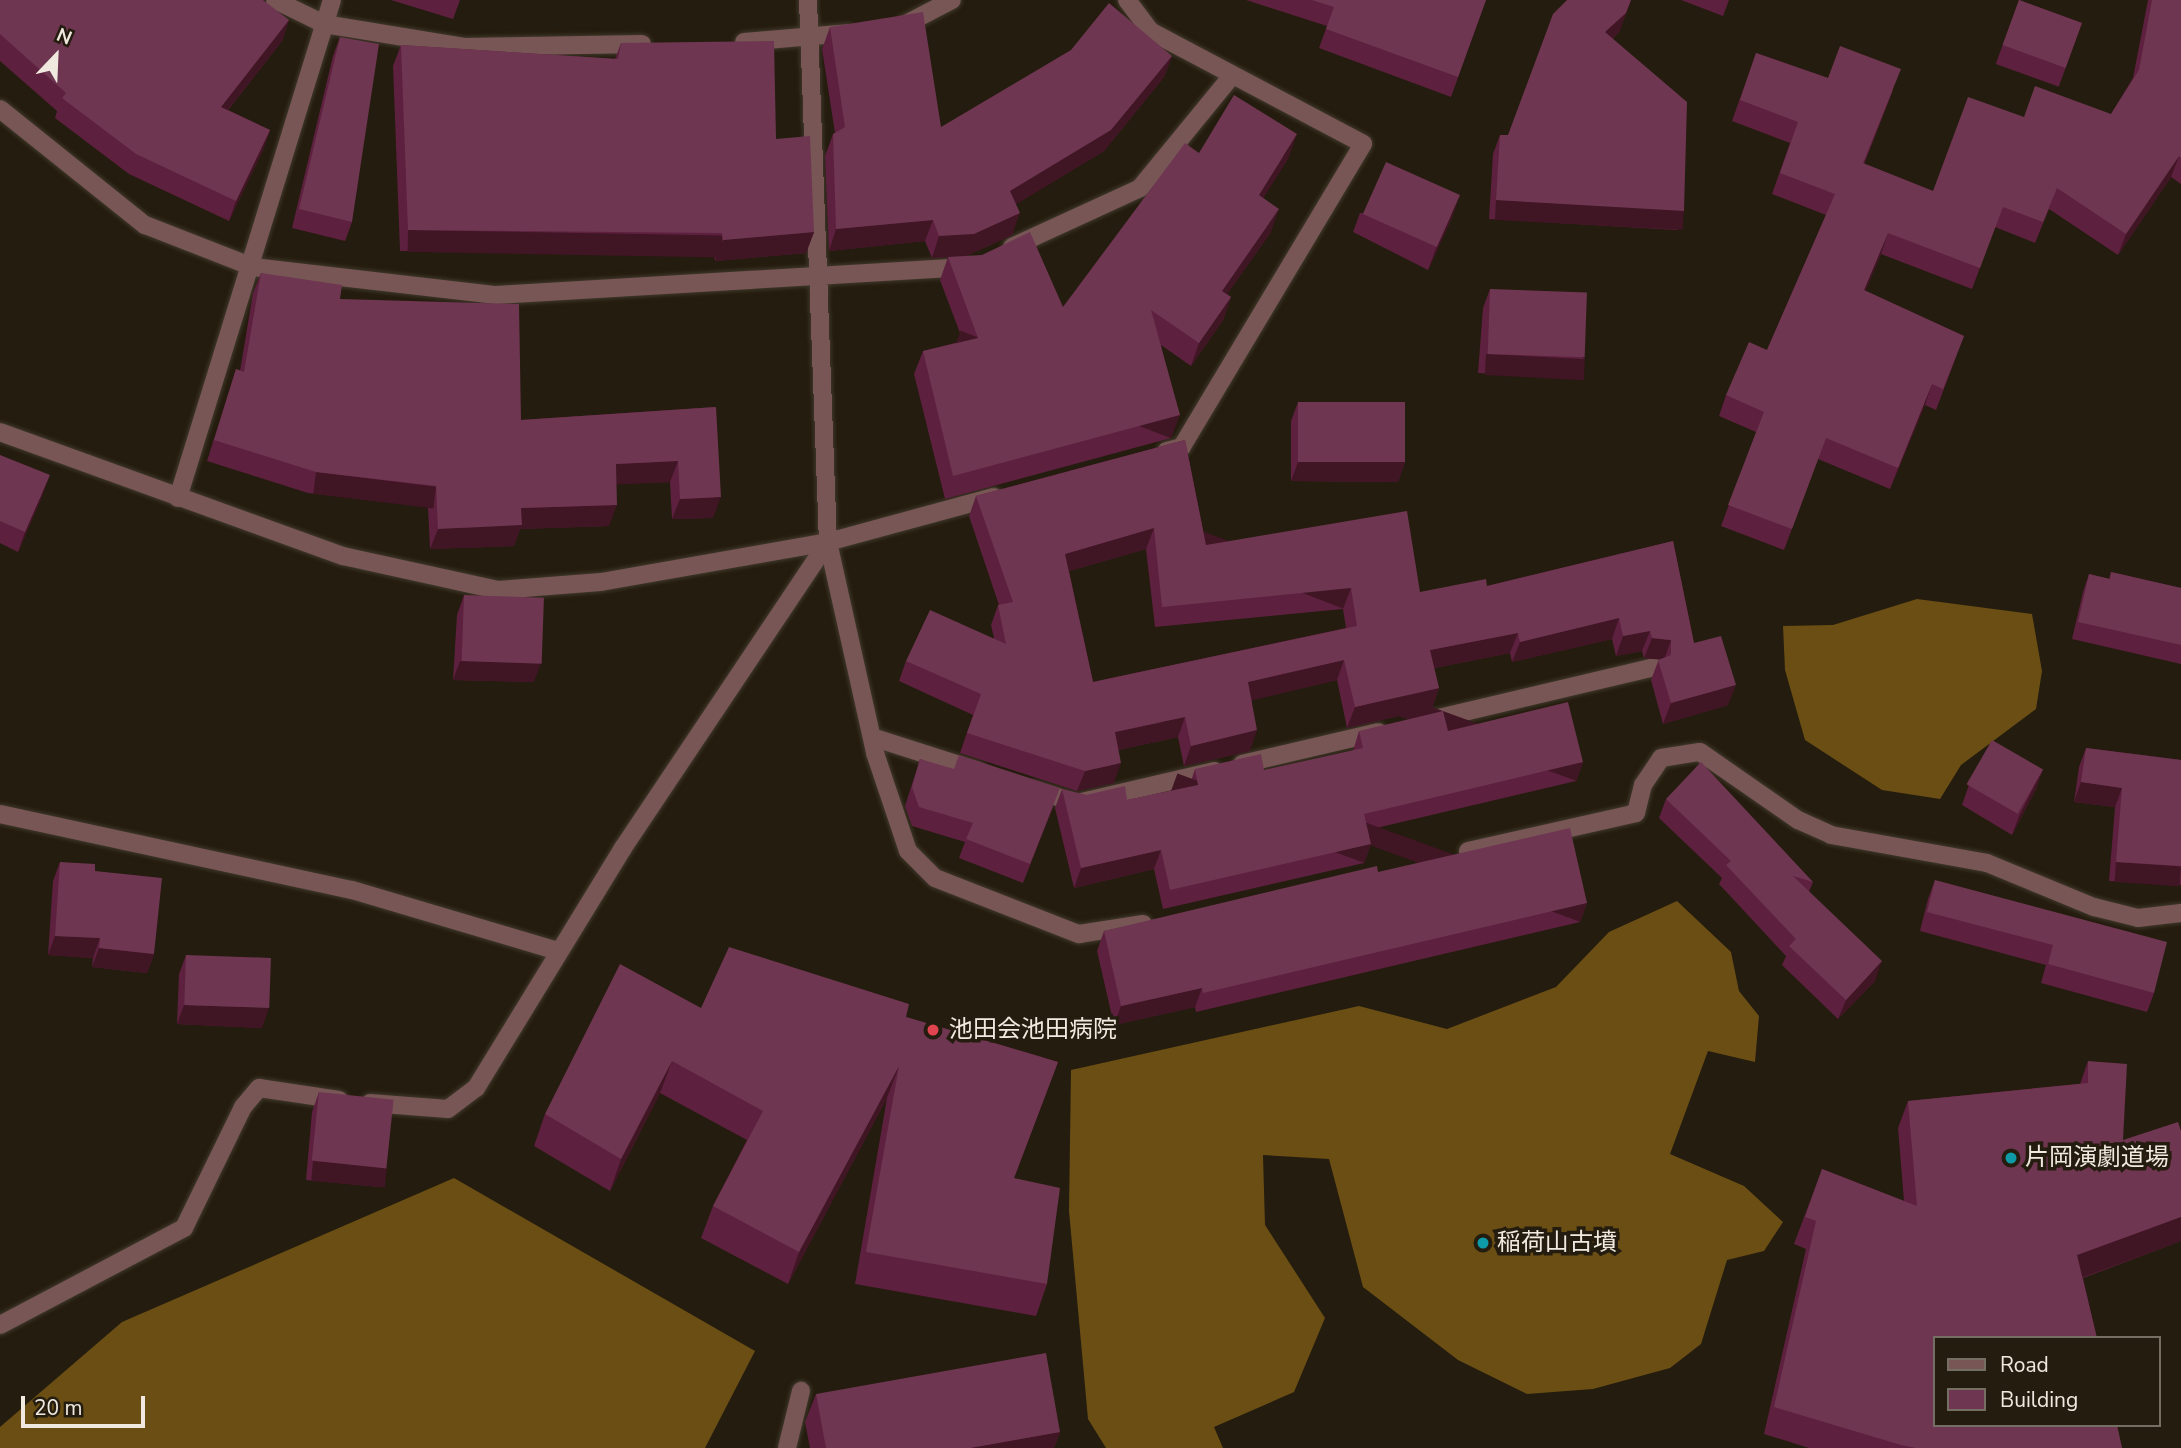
<!DOCTYPE html>
<meta charset="utf-8">
<style>
body{margin:0}
#map{position:relative;width:2181px;height:1448px;overflow:hidden;background:#241c0e;font-family:"Nunito Sans","Noto Sans JP",sans-serif}
div>[style]{position:absolute}
.forest>*{inset:0;background:#6a4e14}
.roads{filter:drop-shadow(0 0 2px #40392b) drop-shadow(0 0 2px #40392b)}
.minor>*{height:18px;margin:-9px;padding:0 9px;transform-origin:9px;border-radius:9px;background:#785656}
.tertiary>*{height:18px;margin:-9px;padding:0 9px;transform-origin:9px;border-radius:9px;background:#785656}
.wall>*{inset:0;background:#5e203f;transform-origin:0 0}
.shaded-wall>*{inset:0;background:#401524;transform-origin:0 0}
.building>*{inset:0;background:#6e3650;transform-origin:0 0}
.dots>*{width:19px;height:19px;translate:-50% -50%;box-sizing:border-box;border:4px solid #241c0e;border-radius:50%}
span{translate:-50% -50%;white-space:nowrap;text-align:center;line-height:1.15;-webkit-text-stroke:7px #241c0e;paint-order:stroke}
.poi-label{font-size:24px;color:#efe9e0}
.left{translate:0 -50%;text-align:left}
.legend{position:absolute;left:1933px;top:1336px;width:228px;height:91px;box-sizing:border-box;background:#241c0e;border:2px solid #756e62;margin:0;padding:9px 12px;list-style:none;font-size:21px;color:#efe9e0}
.legend li{display:flex;align-items:center;gap:14px;height:35px}
.legend b{width:35px;border:2px solid #756e62}
.north{position:absolute;left:21px;top:21px;width:70px;height:70px;-webkit-text-stroke:5px #241c0e;paint-order:stroke;rotate:23deg;font-size:19px;font-weight:700;line-height:28px;text-align:center;color:#efe9e0}
.north::after{content:'';display:block;margin:auto;width:24px;height:32px;background:#efe9e0;clip-path:polygon(50% 0,100% 100%,50% 72%,0 100%)}
.scale{position:absolute;left:21px;top:1396px;width:124px;height:32px;box-sizing:border-box;border:4px solid #efe9e0;border-top:0;padding-left:9px;font-size:21px;line-height:24px;white-space:nowrap;color:#efe9e0;-webkit-text-stroke:5px #241c0e;paint-order:stroke}
</style>
<div id="map">
<div class="forest">
<div style="clip-path:polygon(1917px 599px,2032px 614px,2042px 671px,2036px 709px,1961px 765px,1940px 799px,1882px 790px,1805px 740px,1785px 670px,1783px 626px,1833px 625px)"></div>
<div style="clip-path:polygon(1677px 901px,1731px 952px,1739px 991px,1759px 1016px,1755px 1062px,1708px 1051px,1670px 1154px,1744px 1186px,1783px 1222px,1764px 1251px,1727px 1260px,1701px 1344px,1670px 1368px,1593px 1389px,1527px 1394px,1458px 1360px,1363px 1287px,1329px 1159px,1263px 1155px,1265px 1225px,1325px 1318px,1294px 1392px,1214px 1427px,1223px 1448px,1106px 1448px,1088px 1419px,1069px 1211px,1071px 1070px,1359px 1006px,1447px 1029px,1556px 987px,1609px 932px)"></div>
<div style="clip-path:polygon(454px 1178px,755px 1351px,705px 1448px,0 1448px,0 1427px,122px 1322px)"></div>
</div>
<div class="roads">
<div class="minor">
<div style="left:808px;top:0;width:542px;rotate:87.89deg"></div>
<div style="left:828px;top:542px;width:216px;rotate:77.4deg"></div>
<div style="left:875px;top:753px;width:103px;rotate:71.4deg"></div>
<div style="left:908px;top:851px;width:38px;rotate:45deg"></div>
<div style="left:935px;top:878px;width:155px;rotate:21.3deg"></div>
<div style="left:1079px;top:934px;width:65px;rotate:-8.9deg"></div>
<div style="left:1127px;top:0;width:39px;rotate:53deg"></div>
<div style="left:1150px;top:31px;width:241px;rotate:27.9deg"></div>
<div style="left:1363px;top:144px;width:353px;rotate:120.9deg"></div>
<div style="left:1182px;top:447px;width:16px;rotate:166deg"></div>
<div style="left:0;top:109px;width:186px;rotate:38.7deg"></div>
<div style="left:145px;top:225px;width:116px;rotate:21.3deg"></div>
<div style="left:253px;top:267px;width:245px;rotate:6.6deg"></div>
<div style="left:496px;top:295px;width:472px;rotate:-3.4deg"></div>
<div style="left:1012px;top:247px;width:141px;rotate:-24.7deg"></div>
<div style="left:1140px;top:188px;width:144px;rotate:-50.7deg"></div>
<div style="left:0;top:432px;width:365px;rotate:19.9deg"></div>
<div style="left:343px;top:556px;width:159px;rotate:12.4deg"></div>
<div style="left:498px;top:590px;width:103px;rotate:-4.4deg"></div>
<div style="left:601px;top:582px;width:230px;rotate:-10deg"></div>
<div style="left:828px;top:542px;width:172px;rotate:-15.2deg"></div>
<div style="left:178px;top:498px;width:521px;rotate:-72.82deg"></div>
<div style="left:1422px;top:722px;width:239px;rotate:-13.3deg"></div>
<div style="left:872px;top:737px;width:111px;rotate:17.8deg"></div>
<div style="left:1242px;top:764px;width:140px;rotate:-13.2deg"></div>
<div style="left:1035px;top:790px;width:44px;rotate:17.2deg"></div>
<div style="left:1077px;top:803px;width:141px;rotate:-13.1deg"></div>
<div style="left:0;top:814px;width:360px;rotate:12.2deg"></div>
<div style="left:352px;top:890px;width:215px;rotate:16.5deg"></div>
<div style="left:1468px;top:851px;width:172px;rotate:-12.7deg"></div>
<div style="left:1636px;top:813px;width:29px;rotate:-76deg"></div>
<div style="left:1643px;top:785px;width:32px;rotate:-56deg"></div>
<div style="left:1661px;top:758px;width:39px;rotate:-9deg"></div>
<div style="left:1700px;top:752px;width:119px;rotate:34.8deg"></div>
<div style="left:1798px;top:820px;width:36px;rotate:24deg"></div>
<div style="left:1831px;top:835px;width:158px;rotate:10.2deg"></div>
<div style="left:1987px;top:863px;width:116px;rotate:22.4deg"></div>
<div style="left:2094px;top:907px;width:45px;rotate:14deg"></div>
<div style="left:2138px;top:918px;width:43px;rotate:-6.6deg"></div>
<div style="left:370px;top:1103px;width:78px;rotate:4.4deg"></div>
<div style="left:448px;top:1109px;width:35px;rotate:-37deg"></div>
<div style="left:476px;top:1088px;width:281px;rotate:-58.5deg"></div>
<div style="left:623px;top:848px;width:368px;rotate:-56.2deg"></div>
<div style="left:0;top:1325px;width:208px;rotate:-27.8deg"></div>
<div style="left:184px;top:1228px;width:135px;rotate:-64deg"></div>
<div style="left:243px;top:1107px;width:25px;rotate:-50deg"></div>
<div style="left:259px;top:1088px;width:81px;rotate:8.5deg"></div>
<div style="left:787px;top:1448px;width:59px;rotate:-76.2deg"></div>
</div>
<div class="tertiary">
<div style="left:275px;top:0;width:55px;rotate:26.1deg"></div>
<div style="left:324px;top:24px;width:142px;rotate:9.3deg"></div>
<div style="left:464px;top:47px;width:178px;rotate:-1deg"></div>
<div style="left:904px;top:25px;width:54px;rotate:-27.5deg"></div>
<div style="left:744px;top:42px;width:104px;rotate:-4.9deg"></div>
</div>
</div>
<div class="wall">
<div style="clip-path:polygon(0 0,289px 20px,282px 41px,228px 110px,270px 130px,263px 150px,229px 221px,129px 174px,55px 118px,57px 111px,0 61px)"></div>
<div style="clip-path:polygon(391px 0,460px 0,453px 19px)"></div>
<div style="clip-path:polygon(1246px 0,1486px 0,1451px 97px,1319px 48px,1327px 26px)"></div>
<div style="clip-path:polygon(1631px 0,1619px 32px,1613px 38px,1684px 211px,1677px 230px,1489px 219px,1493px 154px,1500px 135px,1508px 135px)"></div>
<div style="clip-path:polygon(1681px 0,1729px 0,1723px 16px)"></div>
<div style="left:2019px;top:0;width:67px;height:68px;rotate:20deg"></div>
<div style="clip-path:polygon(2148px 0,2181px 0,2181px 184px,2171px 177px,2118px 255px,2049px 209px,2035px 243px,1995px 227px,1972px 289px,1881px 254px,1865px 291px,1964px 336px,1936px 410px,1925px 405px,1890px 489px,1818px 459px,1784px 550px,1721px 526px,1756px 432px,1719px 416px,1726px 395px,1767px 350px,1826px 215px,1772px 194px,1790px 143px,1732px 121px,1756px 53px,1828px 78px,1893px 90px,1864px 164px,1933px 191px,2024px 117px,2111px 114px,2133px 78px)"></div>
<div style="clip-path:polygon(830px 27px,941px 127px,1172px 56px,1164px 77px,1104px 151px,1016px 204px,1012px 235px,966px 256px,932px 258px,925px 241px,829px 251px,825px 156px,833px 134px,835px 133px,822px 49px)"></div>
<div style="clip-path:polygon(340px 37px,352px 222px,345px 241px,292px 228px,333px 56px)"></div>
<div style="clip-path:polygon(621px 43px,776px 139px,814px 232px,806px 253px,715px 261px,714px 254px,400px 251px,393px 66px,401px 45px,615px 59px)"></div>
<div style="clip-path:polygon(1199px 153px,1289px 157px,1263px 198px,1271px 232px,1227px 294px,1231px 297px,1223px 320px,1191px 366px,1161px 345px,1171px 438px,945px 499px,914px 374px,923px 351px,963px 341px,940px 280px,948px 257px,1063px 307px)"></div>
<div style="clip-path:polygon(1360px 213px,1453px 215px,1428px 270px,1353px 232px)"></div>
<div style="clip-path:polygon(261px 273px,340px 299px,521px 420px,716px 407px,713px 518px,672px 519px,670px 482px,616px 484px,609px 526px,520px 529px,514px 546px,430px 549px,428px 507px,308px 493px,207px 461px,236px 369px,240px 371px,253px 293px)"></div>
<div style="clip-path:polygon(1490px 289px,1585px 359px,1578px 378px,1478px 373px,1483px 308px)"></div>
<div style="clip-path:polygon(1298px 402px,1405px 462px,1398px 482px,1291px 481px,1291px 421px)"></div>
<div style="clip-path:polygon(evenodd,1185px 440px,1206px 545px,1420px 592px,1487px 586px,1673px 541px,1694px 643px,1728px 705px,1663px 724px,1651px 680px,1659px 659px,1644px 658px,1642px 651px,1616px 656px,1612px 639px,1512px 662px,1510px 653px,1434px 668px,1439px 688px,1432px 708px,1347px 728px,1337px 680px,1252px 700px,1250px 751px,1184px 766px,1178px 737px,1118px 750px,1114px 783px,1077px 791px,960px 753px,973px 715px,899px 681px,906px 661px,994px 638px,991px 625px,998px 605px,999px 605px,969px 516px,976px 496px,1185px 440px,1146px 549px,1155px 627px,1343px 609px,1346px 628px,1093px 682px,1069px 571px,1146px 549px)"></div>
<div style="clip-path:polygon(0 455px,43px 494px,18px 552px,0 543px)"></div>
<div style="clip-path:polygon(2111px 572px,2181px 588px,2181px 664px,2072px 639px,2083px 592px,2089px 574px,2109px 579px)"></div>
<div style="clip-path:polygon(464px 595px,534px 682px,453px 680px,457px 615px)"></div>
<div style="clip-path:polygon(1359px 731px,1448px 731px,1583px 762px,1576px 781px,1368px 830px,1371px 844px,1364px 863px,1163px 909px,1154px 869px,1074px 888px,1055px 808px,1062px 789px,1086px 795px,1127px 800px,1189px 787px,1195px 769px,1264px 770px,1353px 751px)"></div>
<div style="clip-path:polygon(2086px 748px,2181px 760px,2181px 885px,2109px 881px,2115px 807px,2074px 802px,2079px 767px)"></div>
<div style="clip-path:polygon(920px 759px,1053px 807px,1023px 883px,959px 858px,965px 842px,912px 826px,905px 806px)"></div>
<div style="clip-path:polygon(2043px 769px,2036px 789px,2012px 835px,1962px 805px,1969px 785px)"></div>
<div style="clip-path:polygon(1666px 799px,1813px 882px,1809px 892px,1875px 981px,1838px 1019px,1782px 965px,1786px 956px,1719px 884px,1722px 878px,1659px 818px)"></div>
<div style="clip-path:polygon(60px 862px,95px 871px,154px 954px,147px 973px,92px 967px,93px 958px,48px 955px,53px 881px)"></div>
<div style="clip-path:polygon(1378px 872px,1587px 903px,1580px 922px,1196px 1012px,1195px 1007px,1114px 1025px,1097px 951px,1104px 931px)"></div>
<div style="clip-path:polygon(1935px 880px,2154px 993px,2147px 1012px,2041px 983px,2046px 965px,1920px 931px,1928px 899px)"></div>
<div style="clip-path:polygon(186px 955px,262px 1028px,177px 1024px,179px 974px)"></div>
<div style="clip-path:polygon(701px 1008px,906px 1017px,1058px 1062px,1014px 1178px,1047px 1284px,1036px 1316px,855px 1284px,887px 1098px,788px 1284px,701px 1238px,713px 1206px,747px 1140px,660px 1093px,610px 1191px,534px 1146px,545px 1114px)"></div>
<div style="clip-path:polygon(2088px 1061px,2123px 1140px,2181px 1241px,2083px 1278px,2122px 1448px,1809px 1448px,1764px 1434px,1806px 1249px,1794px 1244px,1822px 1169px,1904px 1201px,1898px 1128px,1908px 1101px,2080px 1084px)"></div>
<div style="clip-path:polygon(319px 1092px,380px 1187px,306px 1180px,312px 1112px)"></div>
<div style="clip-path:polygon(816px 1394px,1060px 1432px,1054px 1448px,810px 1448px,805px 1422px)"></div>
</div>
<div class="shaded-wall">
<div style="clip-path:polygon(1631px 0,1619px 32px,1598px 51px,1605px 32px)"></div>
<div style="clip-path:polygon(289px 20px,282px 41px,214px 127px,221px 107px)"></div>
<div style="clip-path:polygon(1172px 56px,1164px 77px,1104px 151px,1002px 213px,1010px 191px)"></div>
<div style="clip-path:polygon(270px 130px,263px 150px,229px 221px,236px 201px)"></div>
<div style="clip-path:polygon(1297px 134px,1289px 157px,1251px 218px,1259px 195px)"></div>
<div style="clip-path:polygon(2179px 156px,2171px 177px,2118px 255px,2126px 234px)"></div>
<div style="clip-path:polygon(1460px 195px,1453px 215px,1428px 270px,1435px 251px)"></div>
<div style="left:1496px;top:200px;width:188px;height:20px;rotate:3deg"></div>
<div style="clip-path:polygon(1279px 209px,1271px 232px,1213px 314px,1222px 291px)"></div>
<div style="clip-path:polygon(1020px 213px,1012px 235px,966px 256px,932px 258px,939px 236px)"></div>
<div style="clip-path:polygon(933px 220px,925px 241px,829px 251px,836px 229px)"></div>
<div style="left:408px;top:230px;width:314px;height:22px;rotate:1deg"></div>
<div style="clip-path:polygon(814px 232px,806px 253px,715px 261px,723px 240px)"></div>
<div style="clip-path:polygon(1888px 233px,1881px 254px,1857px 311px,1864px 290px)"></div>
<div style="clip-path:polygon(1231px 297px,1223px 320px,1191px 366px,1199px 343px)"></div>
<div style="left:1486px;top:354px;width:99px;height:21px;rotate:3deg"></div>
<div style="clip-path:polygon(1932px 384px,1925px 405px,1890px 489px,1898px 468px)"></div>
<div style="left:1180px;top:415px;width:25px;height:235px;rotate:111deg"></div>
<div style="clip-path:polygon(678px 461px,670px 482px,608px 485px,616px 464px)"></div>
<div style="clip-path:polygon(1298px 462px,1405px 462px,1398px 482px,1291px 481px)"></div>
<div style="left:316px;top:472px;width:121px;height:22px;rotate:7deg"></div>
<div style="clip-path:polygon(50px 475px,43px 494px,18px 552px,25px 532px)"></div>
<div style="clip-path:polygon(721px 497px,713px 518px,672px 519px,680px 499px)"></div>
<div style="clip-path:polygon(617px 505px,609px 526px,520px 529px,514px 546px,430px 549px,438px 529px,521px 508px)"></div>
<div style="clip-path:polygon(1154px 528px,1146px 549px,1058px 574px,1065px 554px)"></div>
<div style="left:1351px;top:588px;width:22px;height:190px;rotate:111deg"></div>
<div style="clip-path:polygon(1619px 618px,1612px 639px,1512px 662px,1520px 642px)"></div>
<div style="clip-path:polygon(1650px 631px,1642px 651px,1616px 656px,1623px 636px)"></div>
<div style="clip-path:polygon(1518px 633px,1510px 653px,1423px 670px,1430px 650px)"></div>
<div style="clip-path:polygon(1652px 638px,1671px 640px,1664px 660px,1644px 658px)"></div>
<div style="clip-path:polygon(1344px 660px,1337px 680px,1241px 703px,1248px 682px)"></div>
<div style="clip-path:polygon(460px 661px,541px 663px,534px 682px,453px 680px)"></div>
<div style="clip-path:polygon(1736px 685px,1728px 705px,1663px 724px,1671px 703px)"></div>
<div style="clip-path:polygon(1439px 688px,1432px 708px,1347px 728px,1355px 707px)"></div>
<div style="clip-path:polygon(1185px 717px,1178px 737px,1108px 752px,1115px 732px)"></div>
<div style="clip-path:polygon(1257px 730px,1250px 751px,1184px 766px,1191px 746px)"></div>
<div style="left:1583px;top:762px;width:20px;height:225px;rotate:110deg"></div>
<div style="clip-path:polygon(1121px 763px,1114px 783px,1077px 791px,1085px 771px)"></div>
<div style="clip-path:polygon(2043px 769px,2036px 789px,2012px 835px,2019px 816px)"></div>
<div style="clip-path:polygon(2081px 782px,2122px 788px,2115px 807px,2074px 802px)"></div>
<div style="left:1371px;top:844px;width:20px;height:206px;rotate:110deg"></div>
<div style="clip-path:polygon(1161px 850px,1154px 869px,1074px 888px,1081px 868px)"></div>
<div style="left:2116px;top:862px;width:65px;height:20px;rotate:4deg"></div>
<div style="left:1587px;top:903px;width:20px;height:394px;rotate:110deg"></div>
<div style="clip-path:polygon(55px 936px,100px 938px,93px 958px,48px 955px)"></div>
<div style="clip-path:polygon(99px 948px,154px 954px,147px 973px,92px 967px)"></div>
<div style="clip-path:polygon(1882px 961px,1875px 981px,1838px 1019px,1846px 1000px)"></div>
<div style="clip-path:polygon(1202px 988px,1195px 1007px,1114px 1025px,1121px 1006px)"></div>
<div style="clip-path:polygon(184px 1005px,269px 1008px,262px 1028px,177px 1024px)"></div>
<div style="clip-path:polygon(672px 1061px,660px 1093px,610px 1191px,621px 1159px)"></div>
<div style="clip-path:polygon(899px 1066px,887px 1098px,788px 1284px,799px 1252px)"></div>
<div style="left:313px;top:1161px;width:74px;height:20px;rotate:5deg"></div>
<div style="clip-path:polygon(2181px 1217px,2181px 1241px,2067px 1283px,2077px 1255px)"></div>
<div style="clip-path:polygon(1060px 1432px,1054px 1448px,970px 1448px)"></div>
</div>
<div class="building">
<div style="clip-path:polygon(0 0,263px 0,289px 20px,221px 107px,270px 130px,236px 201px,136px 154px,62px 98px,66px 93px,0 34px)"></div>
<div style="clip-path:polygon(1312px 0,1486px 0,1458px 77px,1326px 29px,1334px 7px)"></div>
<div style="clip-path:polygon(1567px 0,1631px 0,1626px 13px,1605px 32px,1687px 102px,1684px 211px,1496px 200px,1500px 135px,1508px 135px,1553px 14px)"></div>
<div style="left:2019px;top:0;width:67px;height:48px;rotate:20deg"></div>
<div style="clip-path:polygon(2152px 0,2181px 0,2181px 158px,2179px 156px,2126px 234px,2057px 188px,2043px 222px,2003px 207px,1980px 268px,1888px 233px,1864px 290px,1964px 336px,1943px 389px,1932px 384px,1898px 468px,1826px 438px,1792px 529px,1728px 505px,1764px 412px,1726px 395px,1749px 342px,1767px 350px,1835px 194px,1780px 173px,1798px 122px,1740px 100px,1756px 53px,1828px 78px,1840px 46px,1901px 69px,1863px 163px,1933px 191px,1968px 97px,2024px 117px,2035px 86px,2111px 114px,2139px 70px)"></div>
<div style="clip-path:polygon(1109px 3px,1172px 56px,1111px 130px,1010px 191px,1020px 213px,974px 234px,939px 236px,933px 220px,836px 229px,833px 134px,845px 127px,830px 27px,923px 12px,941px 127px,1071px 50px)"></div>
<div style="clip-path:polygon(340px 37px,379px 44px,352px 222px,299px 209px)"></div>
<div style="clip-path:polygon(774px 41px,776px 139px,810px 136px,814px 232px,723px 240px,722px 233px,408px 230px,401px 45px,618px 59px,621px 43px)"></div>
<div style="clip-path:polygon(1234px 95px,1297px 134px,1259px 195px,1279px 209px,1222px 291px,1231px 297px,1199px 343px,1151px 310px,1180px 415px,953px 476px,923px 351px,978px 338px,948px 257px,982px 255px,1030px 232px,1063px 307px,1185px 143px,1199px 153px)"></div>
<div style="left:1386px;top:162px;width:81px;height:57px;rotate:24deg"></div>
<div style="clip-path:polygon(261px 273px,342px 285px,340px 299px,519px 304px,521px 420px,716px 407px,721px 497px,680px 499px,678px 461px,616px 464px,617px 505px,521px 508px,522px 525px,438px 529px,436px 486px,316px 472px,214px 440px,236px 369px,244px 372px)"></div>
<div style="left:1490px;top:289px;width:97px;height:65px;rotate:2deg"></div>
<div style="left:1298px;top:402px;width:107px;height:60px"></div>
<div style="clip-path:polygon(evenodd,1185px 440px,1206px 545px,1407px 511px,1420px 592px,1486px 579px,1487px 586px,1673px 541px,1694px 643px,1721px 636px,1736px 685px,1671px 703px,1658px 660px,1671px 655px,1671px 640px,1652px 638px,1650px 631px,1623px 636px,1619px 618px,1520px 642px,1518px 633px,1430px 650px,1439px 688px,1355px 707px,1344px 660px,1248px 682px,1257px 730px,1191px 746px,1185px 717px,1115px 732px,1121px 763px,1085px 771px,967px 733px,981px 694px,906px 661px,930px 610px,1006px 644px,998px 605px,1013px 602px,976px 496px,1185px 440px,1154px 528px,1162px 607px,1351px 588px,1357px 626px,1093px 682px,1065px 554px,1154px 528px)"></div>
<div style="clip-path:polygon(0 455px,50px 475px,25px 532px,0 521px)"></div>
<div style="clip-path:polygon(2111px 572px,2181px 588px,2181px 645px,2078px 622px,2089px 574px,2110px 579px)"></div>
<div style="left:464px;top:595px;width:80px;height:66px;rotate:2deg"></div>
<div style="clip-path:polygon(1568px 702px,1583px 762px,1364px 814px,1371px 844px,1170px 890px,1161px 850px,1081px 868px,1062px 789px,1086px 795px,1125px 786px,1127px 800px,1198px 785px,1195px 769px,1261px 754px,1264px 770px,1363px 748px,1359px 731px,1443px 711px,1448px 731px)"></div>
<div style="left:1992px;top:740px;width:59px;height:51px;rotate:30deg"></div>
<div style="clip-path:polygon(2086px 748px,2181px 760px,2181px 866px,2116px 862px,2122px 788px,2081px 782px)"></div>
<div style="clip-path:polygon(959px 755px,1060px 788px,1030px 864px,966px 839px,973px 823px,919px 807px,912px 787px,920px 759px,954px 769px)"></div>
<div style="clip-path:polygon(1701px 762px,1813px 882px,1793px 876px,1882px 961px,1846px 1000px,1789px 946px,1796px 939px,1726px 865px,1731px 861px,1666px 799px)"></div>
<div style="clip-path:polygon(1570px 828px,1587px 903px,1203px 993px,1202px 988px,1121px 1006px,1104px 931px,1377px 866px,1378px 872px)"></div>
<div style="clip-path:polygon(60px 862px,95px 864px,95px 871px,162px 878px,154px 954px,99px 948px,100px 938px,55px 936px)"></div>
<div style="clip-path:polygon(1935px 880px,2167px 942px,2154px 993px,2048px 964px,2053px 945px,1927px 912px)"></div>
<div style="clip-path:polygon(729px 947px,909px 1004px,906px 1017px,1058px 1062px,1014px 1178px,1060px 1188px,1047px 1284px,866px 1252px,899px 1066px,799px 1252px,713px 1206px,763px 1111px,672px 1061px,621px 1159px,545px 1114px,620px 964px,701px 1008px)"></div>
<div style="left:186px;top:955px;width:85px;height:50px;rotate:2deg"></div>
<div style="clip-path:polygon(2088px 1061px,2127px 1064px,2123px 1140px,2178px 1122px,2181px 1131px,2181px 1217px,2077px 1255px,2097px 1338px,1934px 1338px,1934px 1425px,2117px 1425px,2122px 1448px,1916px 1448px,1901px 1445px,1774px 1407px,1816px 1221px,1805px 1217px,1822px 1169px,1917px 1206px,1908px 1101px,2088px 1083px)"></div>
<div style="left:319px;top:1092px;width:75px;height:69px;rotate:6deg"></div>
<div style="clip-path:polygon(1046px 1353px,1060px 1432px,970px 1448px,826px 1448px,816px 1394px)"></div>
</div>
<div class="dots">
<div style="left:933px;top:1030px;background:#e0444e"></div>
<div style="left:2011px;top:1158px;background:#0f9aa8"></div>
<div style="left:1483px;top:1243px;background:#0f9aa8"></div>
</div>
<div class="poi-label">
<span class="left" style="left:949px;top:1030px">池田会池田病院</span>
<span class="left" style="left:2025px;top:1158px">片岡演劇道場</span>
<span class="left" style="left:1497px;top:1243px">稲荷山古墳</span>
</div>
<ul class="legend">
<li><b style="height:9px;background:#785656"></b>Road</li>
<li><b style="height:19px;background:#6e3650"></b>Building</li>
</ul>
<div class="north">N</div>
<div class="scale">20 m</div>
</div>
